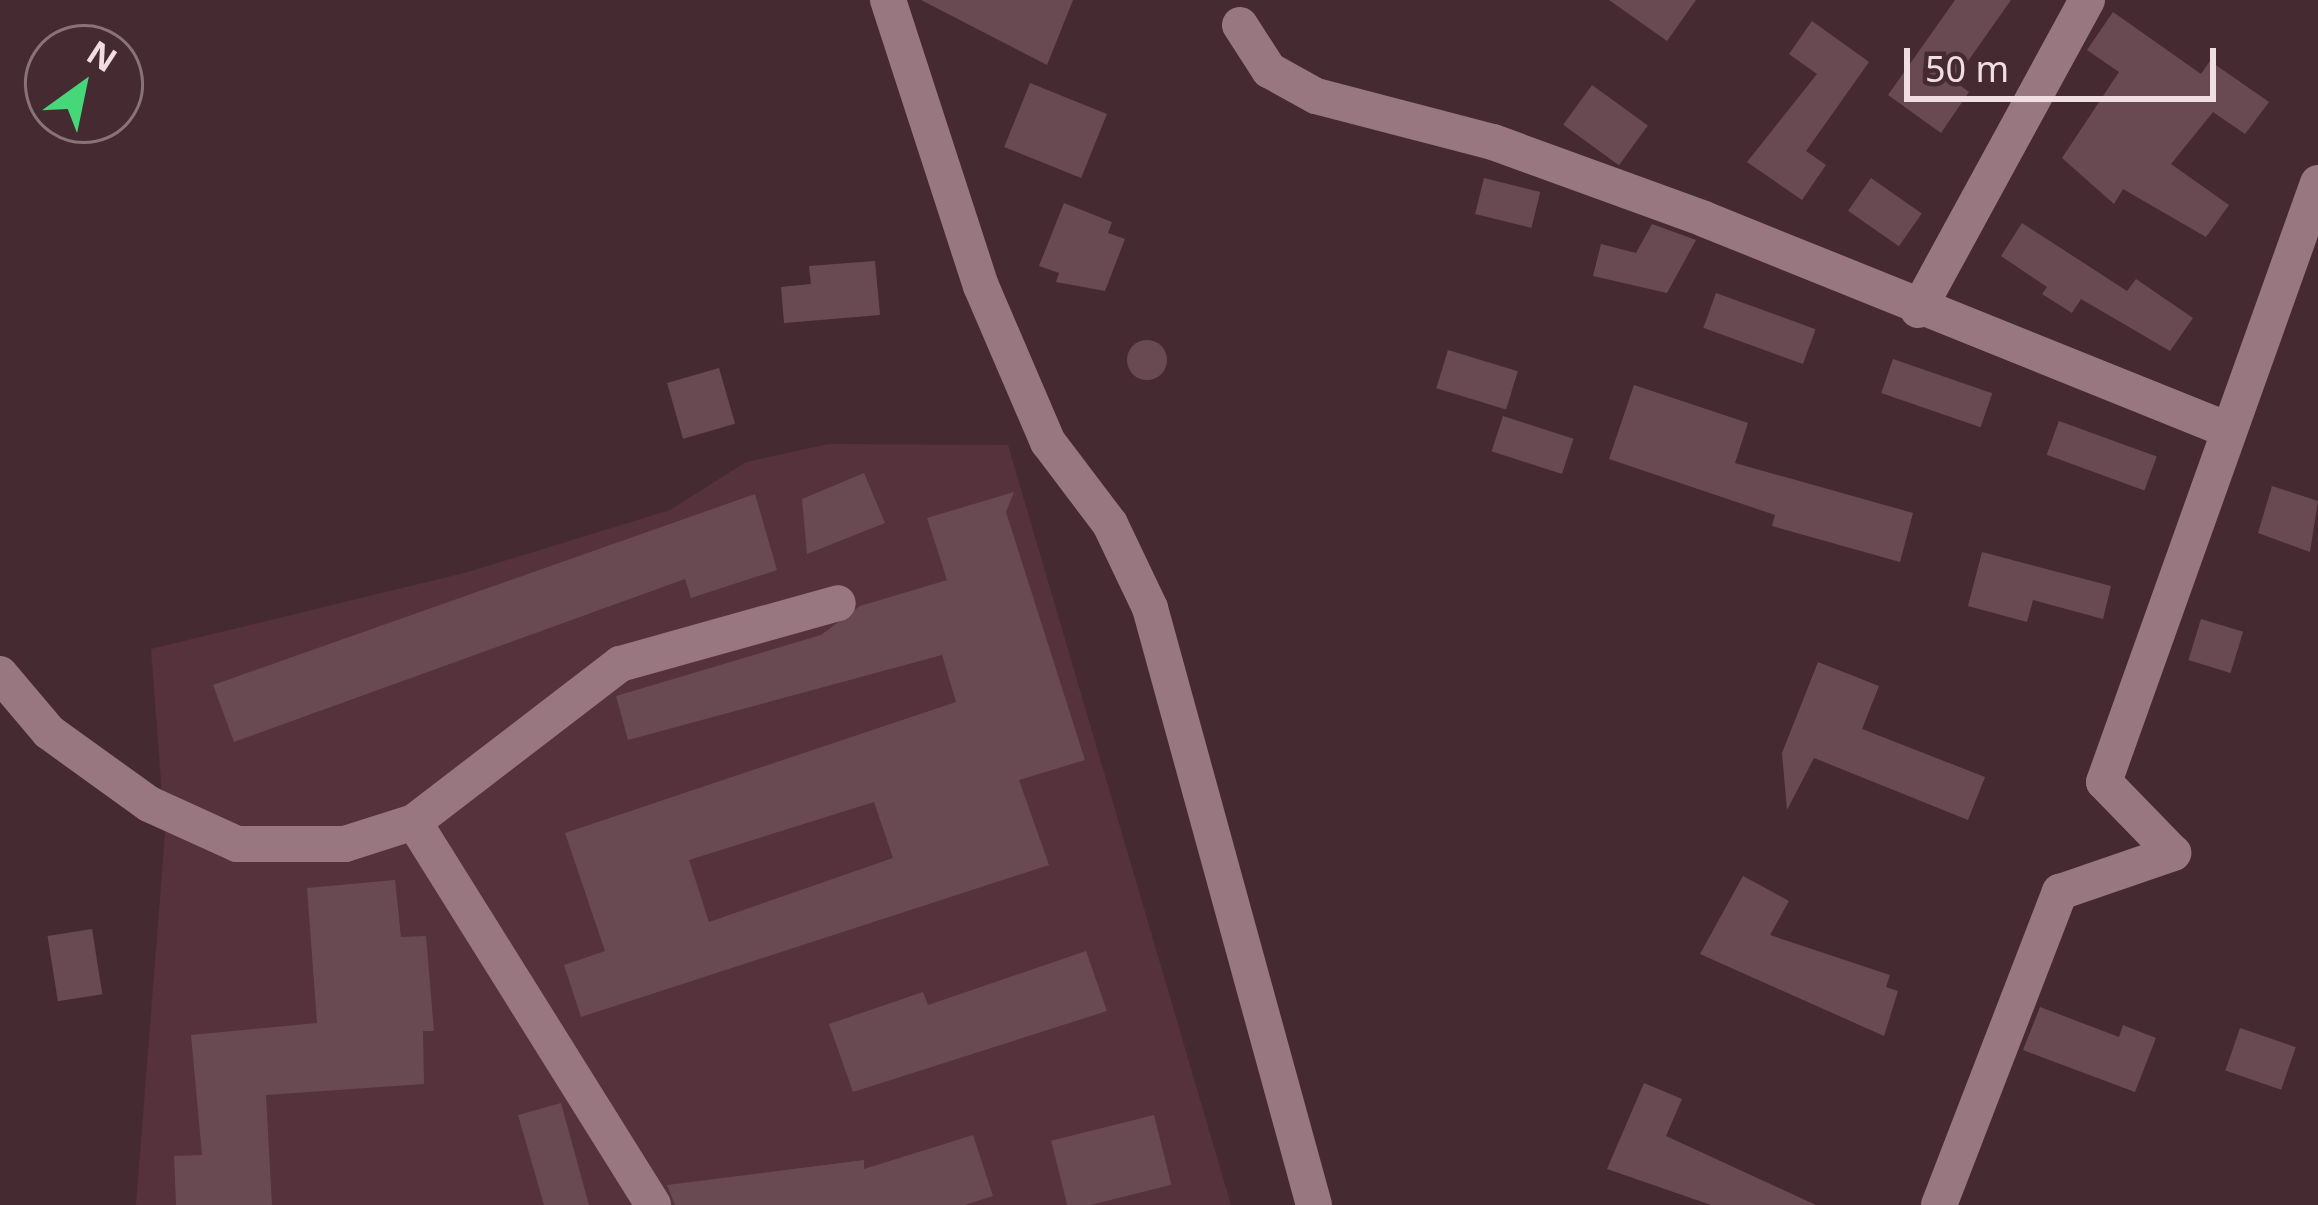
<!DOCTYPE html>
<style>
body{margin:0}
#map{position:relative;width:2318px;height:1205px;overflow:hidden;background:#462a32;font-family:"Noto Sans",sans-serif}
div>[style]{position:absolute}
.built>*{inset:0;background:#55323c}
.building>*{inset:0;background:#694a52;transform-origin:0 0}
.round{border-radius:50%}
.minor>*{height:36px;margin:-18px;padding:0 18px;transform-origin:18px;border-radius:18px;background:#987780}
span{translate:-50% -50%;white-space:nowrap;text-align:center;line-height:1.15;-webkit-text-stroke:9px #462a32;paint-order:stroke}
.north{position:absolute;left:24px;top:24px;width:120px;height:120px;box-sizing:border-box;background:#462a32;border:3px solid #8a7279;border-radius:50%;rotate:33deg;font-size:33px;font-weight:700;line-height:48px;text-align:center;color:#f1dee3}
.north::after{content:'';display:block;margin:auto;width:42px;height:54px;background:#46d779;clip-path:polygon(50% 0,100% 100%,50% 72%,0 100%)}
.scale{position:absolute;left:1904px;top:48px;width:312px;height:54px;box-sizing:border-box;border:6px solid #f1dee3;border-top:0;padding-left:15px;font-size:36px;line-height:42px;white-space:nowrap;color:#f1dee3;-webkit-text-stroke:9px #462a32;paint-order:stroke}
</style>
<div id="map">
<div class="built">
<div style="clip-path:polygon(829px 444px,1008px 445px,1231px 1205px,136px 1205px,165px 834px,151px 649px,468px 572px,670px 510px,746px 462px)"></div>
</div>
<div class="building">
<div style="clip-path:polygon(921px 0,1073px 0,1047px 65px)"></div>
<div style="clip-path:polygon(1609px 0,1696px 0,1667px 41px)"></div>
<div style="clip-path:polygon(1955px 0,2011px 0,1954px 81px,1969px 92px,1941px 133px,1888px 95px)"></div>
<div style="clip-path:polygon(2113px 12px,2201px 74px,2210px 61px,2269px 102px,2245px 134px,2213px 112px,2171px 164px,2229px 205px,2206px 237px,2123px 189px,2114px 204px,2062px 158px,2119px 72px,2087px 50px)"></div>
<div style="clip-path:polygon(1812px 21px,1869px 62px,1806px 151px,1826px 165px,1802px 200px,1747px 162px,1817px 74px,1789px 54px)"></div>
<div style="left:1030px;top:83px;width:83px;height:69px;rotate:22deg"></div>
<div style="left:1592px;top:85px;width:69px;height:49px;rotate:36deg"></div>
<div style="left:1484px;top:178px;width:58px;height:37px;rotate:14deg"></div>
<div style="left:1871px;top:178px;width:62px;height:40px;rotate:35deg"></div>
<div style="clip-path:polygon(1064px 203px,1112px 222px,1108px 233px,1125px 239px,1105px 291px,1056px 282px,1059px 273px,1039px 266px)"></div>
<div style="clip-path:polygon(2022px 223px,2127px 291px,2136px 279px,2193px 318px,2170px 351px,2081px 299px,2072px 313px,2042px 294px,2047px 287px,2001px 256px)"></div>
<div style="clip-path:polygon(1652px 224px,1696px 240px,1667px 293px,1593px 276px,1601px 244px,1636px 253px)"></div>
<div style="clip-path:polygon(875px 261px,880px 315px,784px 323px,781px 287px,811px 284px,809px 266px)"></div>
<div style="left:1716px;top:293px;width:106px;height:37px;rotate:20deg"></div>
<div class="round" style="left:1127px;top:340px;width:40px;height:40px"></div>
<div style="left:1448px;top:350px;width:73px;height:40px;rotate:17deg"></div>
<div style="left:1893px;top:359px;width:105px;height:36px;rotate:19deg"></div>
<div style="left:719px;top:368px;width:58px;height:54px;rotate:74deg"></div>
<div style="clip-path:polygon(1634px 385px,1748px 423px,1735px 463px,1913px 513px,1900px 562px,1772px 526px,1775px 515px,1609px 459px)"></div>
<div style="left:1503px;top:416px;width:74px;height:37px;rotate:18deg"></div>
<div style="left:2059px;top:421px;width:104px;height:36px;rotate:20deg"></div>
<div style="clip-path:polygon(864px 473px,885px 523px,807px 554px,802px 499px)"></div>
<div style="clip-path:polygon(2272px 486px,2318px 501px,2310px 552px,2258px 533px)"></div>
<div style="clip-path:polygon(evenodd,1014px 492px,1006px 512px,1085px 760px,1019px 780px,1049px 865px,581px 1017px,564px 965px,605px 951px,565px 833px,956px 702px,942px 655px,628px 740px,616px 696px,821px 635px,860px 606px,947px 580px,927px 518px,1014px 492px,874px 802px,893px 858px,709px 922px,689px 860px,874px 802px)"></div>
<div style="clip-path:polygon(755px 494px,777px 570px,691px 598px,685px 579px,234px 742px,213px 685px)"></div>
<div style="clip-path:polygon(1982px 552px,2111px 586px,2103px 619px,2033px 600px,2027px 622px,1968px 606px)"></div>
<div style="left:2201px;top:619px;width:44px;height:43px;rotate:17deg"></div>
<div style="clip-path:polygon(1818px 662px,1879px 686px,1862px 729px,1985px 777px,1968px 820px,1814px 758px,1787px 810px,1782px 753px)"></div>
<div style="clip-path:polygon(1743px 876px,1789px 901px,1770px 935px,1890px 975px,1886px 987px,1898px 991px,1884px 1036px,1700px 954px)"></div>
<div style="clip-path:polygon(395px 880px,401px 937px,426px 936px,434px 1031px,423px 1031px,424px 1084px,266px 1095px,272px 1205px,176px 1205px,174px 1156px,202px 1155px,191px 1035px,317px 1023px,307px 888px)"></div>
<div style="left:92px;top:929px;width:66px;height:45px;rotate:81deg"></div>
<div style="clip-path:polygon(1086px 951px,1107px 1011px,853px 1092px,829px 1024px,923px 992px,928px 1005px)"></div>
<div style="clip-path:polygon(2040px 1007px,2119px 1037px,2123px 1025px,2156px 1038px,2135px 1092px,2023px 1050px)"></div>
<div style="left:2240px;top:1028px;width:59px;height:45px;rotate:19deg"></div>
<div style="clip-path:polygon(1644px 1083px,1682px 1099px,1666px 1136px,1816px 1205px,1711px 1205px,1607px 1169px)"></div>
<div style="clip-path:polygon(561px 1103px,589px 1205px,544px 1205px,518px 1115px)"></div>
<div style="left:1154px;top:1115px;width:72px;height:106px;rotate:76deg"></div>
<div style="clip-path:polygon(973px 1135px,993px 1196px,965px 1205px,675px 1205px,667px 1185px,864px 1160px,864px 1169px)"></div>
</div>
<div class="minor">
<div style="left:888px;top:0;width:301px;rotate:72deg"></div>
<div style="left:981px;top:286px;width:170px;rotate:66.8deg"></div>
<div style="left:1048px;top:442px;width:103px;rotate:52.9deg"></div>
<div style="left:1110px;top:524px;width:93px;rotate:64.5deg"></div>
<div style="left:1150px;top:608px;width:619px;rotate:74.64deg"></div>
<div style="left:1240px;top:25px;width:54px;rotate:57.2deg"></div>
<div style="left:1269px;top:70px;width:54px;rotate:29deg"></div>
<div style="left:1316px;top:96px;width:183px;rotate:14.6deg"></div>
<div style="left:1493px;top:142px;width:225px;rotate:20deg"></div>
<div style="left:1704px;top:219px;width:565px;rotate:21.93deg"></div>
<div style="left:1918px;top:310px;width:353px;rotate:-61.4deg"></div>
<div style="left:0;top:674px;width:76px;rotate:49.8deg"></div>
<div style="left:49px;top:732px;width:123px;rotate:35.8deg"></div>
<div style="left:149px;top:804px;width:97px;rotate:24.4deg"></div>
<div style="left:237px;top:844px;width:108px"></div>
<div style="left:345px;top:844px;width:72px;rotate:-17.7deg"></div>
<div style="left:414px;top:822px;width:260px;rotate:-37.5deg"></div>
<div style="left:620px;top:664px;width:226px;rotate:-15.6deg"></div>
<div style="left:414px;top:822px;width:451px;rotate:58deg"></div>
<div style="left:1939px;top:1205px;width:336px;rotate:-68.9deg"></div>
<div style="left:2060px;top:892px;width:120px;rotate:-19deg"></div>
<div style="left:2173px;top:853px;width:99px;rotate:-134.2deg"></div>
<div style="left:2104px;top:782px;width:636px;rotate:-70.34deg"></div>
</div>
<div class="north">N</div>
<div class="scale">50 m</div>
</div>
